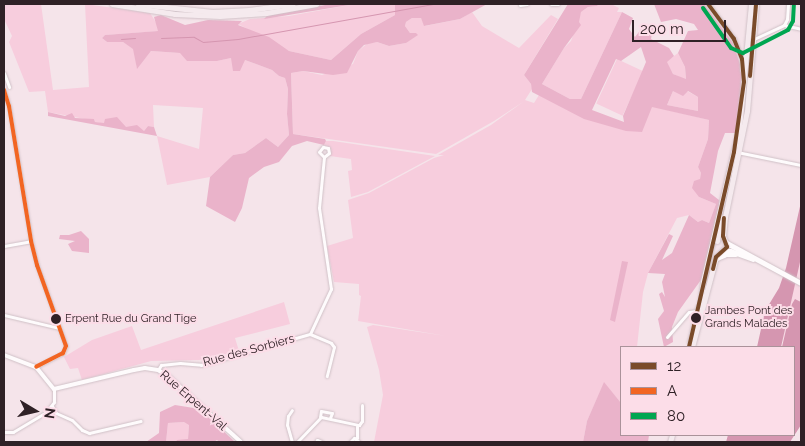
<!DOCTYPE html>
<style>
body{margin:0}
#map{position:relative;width:805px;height:446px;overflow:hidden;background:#f5e4ea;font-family:Raleway,sans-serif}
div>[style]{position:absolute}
.built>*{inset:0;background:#f8d7e3}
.green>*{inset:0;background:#f7cddd;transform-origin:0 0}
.forest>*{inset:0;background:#eab3ca}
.water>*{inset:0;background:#d596b0}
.stream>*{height:1px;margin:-0.5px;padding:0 0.5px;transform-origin:0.5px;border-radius:0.5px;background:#d596b0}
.roads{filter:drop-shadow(0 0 1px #d0c1c7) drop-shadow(0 0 1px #d0c1c7)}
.minor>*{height:3px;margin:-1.5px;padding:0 1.5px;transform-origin:1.5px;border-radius:1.5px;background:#fefbfc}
.tertiary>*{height:4px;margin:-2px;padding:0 2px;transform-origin:2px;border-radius:2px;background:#fefbfc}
.secondary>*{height:4.5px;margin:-2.25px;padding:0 2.25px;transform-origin:2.25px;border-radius:2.25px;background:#fefbfc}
.primary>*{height:5px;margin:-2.5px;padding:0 2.5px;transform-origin:2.5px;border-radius:2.5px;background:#f5eaee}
.bus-1>*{height:4px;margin:-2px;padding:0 2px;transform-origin:2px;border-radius:2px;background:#7a4b2a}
.bus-2>*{height:4px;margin:-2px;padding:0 2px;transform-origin:2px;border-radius:2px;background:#f26522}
.bus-3>*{height:4px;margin:-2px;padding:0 2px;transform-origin:2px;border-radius:2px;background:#00a651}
.dots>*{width:14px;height:14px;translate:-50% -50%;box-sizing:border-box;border:2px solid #fcdde8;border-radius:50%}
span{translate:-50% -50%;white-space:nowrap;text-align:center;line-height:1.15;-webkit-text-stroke:4px #fcdde8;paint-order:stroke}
.bus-label{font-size:11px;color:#2f2126}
.left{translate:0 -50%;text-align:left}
.street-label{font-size:12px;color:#2f2126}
.frame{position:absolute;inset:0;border:5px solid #2f2126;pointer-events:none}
.legend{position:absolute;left:620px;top:346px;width:175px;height:90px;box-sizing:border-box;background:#fcdde8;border:1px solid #aa929a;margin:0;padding:6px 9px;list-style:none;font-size:15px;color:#2f2126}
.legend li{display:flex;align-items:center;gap:10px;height:25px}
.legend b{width:25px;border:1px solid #aa929a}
.north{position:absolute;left:10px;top:386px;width:50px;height:50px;-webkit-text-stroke:4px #fcdde8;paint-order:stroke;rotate:99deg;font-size:14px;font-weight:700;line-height:20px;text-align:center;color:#2f2126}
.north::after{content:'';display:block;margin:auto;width:18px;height:22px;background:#2f2126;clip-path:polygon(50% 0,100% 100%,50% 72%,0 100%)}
.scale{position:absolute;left:632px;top:20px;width:94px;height:22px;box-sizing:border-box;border:2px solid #2f2126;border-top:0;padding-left:6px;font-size:15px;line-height:18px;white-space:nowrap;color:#2f2126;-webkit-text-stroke:4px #fcdde8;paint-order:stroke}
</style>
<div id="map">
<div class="built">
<div style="clip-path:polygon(801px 255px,801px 284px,799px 288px,801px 289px,801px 302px,795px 299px,781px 347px)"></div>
</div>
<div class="green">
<div style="clip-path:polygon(4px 4px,41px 4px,53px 90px,89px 87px,85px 4px,150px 13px,157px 24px,159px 31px,105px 35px,102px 38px,107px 42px,123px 42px,134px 49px,137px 68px,151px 51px,180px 53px,217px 61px,231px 58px,245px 60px,272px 70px,279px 76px,285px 78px,288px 89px,287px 114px,289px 135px,278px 147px,266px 138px,245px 153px,233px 155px,210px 177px,167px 185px,157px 136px,199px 149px,203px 108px,153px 105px,154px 127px,148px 126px,144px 131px,95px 122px,94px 119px,85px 119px,48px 112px,45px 91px,29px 92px,9px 42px,12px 36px,4px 19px)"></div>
<div style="clip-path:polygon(355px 4px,395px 4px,395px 15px,361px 34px,331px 60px,289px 51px,238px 24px,250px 19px,289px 16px)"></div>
<div style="clip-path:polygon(599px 4px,611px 4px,619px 8px,617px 12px,622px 12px,581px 99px,570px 99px,542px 84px,564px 48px,571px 41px,581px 12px,588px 7px,597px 6px)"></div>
<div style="clip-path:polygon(472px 12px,482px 26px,519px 48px,551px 15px,558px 19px,524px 75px,531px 84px,532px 89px,525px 100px,534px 103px,539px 95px,582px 117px,639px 130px,647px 105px,709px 120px,708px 139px,698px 167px,701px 173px,699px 197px,716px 204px,709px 223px,702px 220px,698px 222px,689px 215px,677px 218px,648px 273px,643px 292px,637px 347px,621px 347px,621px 403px,604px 383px,587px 421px,583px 442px,374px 442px,383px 395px,379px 370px,367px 327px,373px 325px,446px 336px,358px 321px,361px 296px,359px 295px,359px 284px,334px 282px,327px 246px,353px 238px,348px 200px,369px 193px,434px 158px,444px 155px,438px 155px,491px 125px,523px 102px,494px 121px,436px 154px,293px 134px,291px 73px,303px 71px,322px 75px,353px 64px,358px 51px,368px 43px,377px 42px,389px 46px,406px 43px,410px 33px,405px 26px,406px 22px,412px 18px,421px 18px,425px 26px,460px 19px)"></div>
<div style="clip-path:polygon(678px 53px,685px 67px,686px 80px,673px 74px,666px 62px)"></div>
<div style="left:617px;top:59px;width:29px;height:49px;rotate:25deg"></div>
<div style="clip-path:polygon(673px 91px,687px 91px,698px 97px,698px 111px,667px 105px)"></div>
<div style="clip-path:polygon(326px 141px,333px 141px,435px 156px,368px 192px,351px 197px,348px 171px,352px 170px,351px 159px,330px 156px,330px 149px,324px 145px)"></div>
<div style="clip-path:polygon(284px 302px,290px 324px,235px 338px,239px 351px,199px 360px,151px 361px,82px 380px,78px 368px,70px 369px,64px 357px,92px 340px,132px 326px,141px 350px)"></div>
<div style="clip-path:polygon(184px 422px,189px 424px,188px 440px,166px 442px,168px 423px)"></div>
</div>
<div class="forest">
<div style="clip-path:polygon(331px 4px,355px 4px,264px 19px,268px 15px)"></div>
<div style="clip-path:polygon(395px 4px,487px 4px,460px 19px,424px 26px,421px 18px,412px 18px,406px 22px,405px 26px,410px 33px,416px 33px,418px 35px,406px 43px,389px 46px,377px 42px,364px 45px,358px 51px,347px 73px,333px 75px,303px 71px,291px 73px,293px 134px,325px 139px,326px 141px,324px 145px,307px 141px,292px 146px,279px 162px,264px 167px,249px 178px,242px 208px,235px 222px,206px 206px,210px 177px,233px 155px,245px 153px,266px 138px,278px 147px,289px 135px,287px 114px,288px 89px,285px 78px,279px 76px,272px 70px,245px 60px,240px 71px,233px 71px,231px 58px,217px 61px,187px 61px,180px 53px,151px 51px,137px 69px,133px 49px,123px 42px,107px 42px,102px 38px,105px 35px,158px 31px,154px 17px,161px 15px,185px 25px,208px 20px,242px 21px,238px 25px,269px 37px,289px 51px,331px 60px,361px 34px,395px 15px)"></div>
<div style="clip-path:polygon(evenodd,568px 4px,599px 4px,597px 6px,588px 7px,581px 12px,579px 22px,581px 25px,564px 48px,542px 84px,570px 99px,581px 99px,622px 12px,633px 18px,629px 29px,635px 37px,645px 24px,653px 27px,651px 39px,669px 48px,674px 56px,667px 62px,673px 74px,686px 79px,685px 67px,678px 53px,688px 31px,698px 30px,694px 24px,676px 19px,661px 22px,654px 4px,704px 4px,733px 43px,740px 64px,742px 83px,736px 133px,725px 133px,718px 151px,710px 193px,719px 200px,720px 204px,703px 277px,678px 312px,672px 327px,673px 342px,664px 347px,658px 319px,664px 311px,659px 294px,662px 292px,665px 297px,662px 282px,665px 274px,648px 273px,669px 234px,673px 236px,662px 260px,672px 253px,689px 215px,698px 222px,702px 220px,709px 223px,716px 204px,699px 197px,692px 188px,694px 181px,700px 179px,701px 173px,698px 167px,708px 139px,709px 120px,652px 107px,642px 132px,626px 131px,584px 119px,532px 92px,531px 84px,524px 75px,568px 4px,641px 47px,646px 62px,623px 116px,624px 122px,592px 110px,616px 59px,621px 61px,641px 47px,568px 4px,673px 91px,683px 96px,688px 91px,698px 97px,698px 111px,667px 105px,673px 91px)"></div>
<div style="clip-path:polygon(48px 112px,65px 116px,72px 113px,75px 118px,94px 119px,95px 122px,104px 123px,105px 119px,117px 117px,126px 127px,137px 125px,144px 131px,148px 126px,154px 127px,157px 136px,48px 116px)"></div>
<div style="clip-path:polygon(81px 231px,89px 239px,89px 253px,72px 251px,68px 244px,75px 241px,59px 239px,60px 235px,69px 235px)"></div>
<div style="clip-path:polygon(622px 261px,628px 262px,615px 322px,610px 320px)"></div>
<div style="clip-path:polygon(604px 382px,621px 403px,621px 435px,649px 435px,648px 442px,583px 442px,587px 421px)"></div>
<div style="clip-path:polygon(175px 405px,200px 409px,235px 442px,219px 442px,217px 440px,214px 442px,176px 442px,177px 440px,188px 439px,189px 425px,184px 422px,168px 423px,166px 442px,146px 442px,159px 433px,160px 412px)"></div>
</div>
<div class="water">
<div style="clip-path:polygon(801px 202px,801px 264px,800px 262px,781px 347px,757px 347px,765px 311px,779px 288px,786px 268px)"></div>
<div style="clip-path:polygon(795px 299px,801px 302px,801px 425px,790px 442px,726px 442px,728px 435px,794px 435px,794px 347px,782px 347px,792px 304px)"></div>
</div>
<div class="stream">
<div style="left:161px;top:38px;width:33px;rotate:-2deg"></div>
<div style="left:194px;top:37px;width:10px;rotate:29deg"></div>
<div style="left:203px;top:42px;width:35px;rotate:-5deg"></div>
<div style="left:238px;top:39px;width:198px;rotate:-10.2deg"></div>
<div style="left:121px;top:39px;width:14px;rotate:-4deg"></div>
</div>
<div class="roads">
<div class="minor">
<div style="left:551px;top:4px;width:7px"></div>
<div style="left:520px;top:5px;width:7px;rotate:-8deg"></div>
<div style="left:784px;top:25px;width:17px;rotate:13deg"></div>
<div style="left:754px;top:39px;width:33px;rotate:-25deg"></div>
<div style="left:784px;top:25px;width:7px;rotate:-63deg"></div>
<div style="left:787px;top:19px;width:15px;rotate:-86deg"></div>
<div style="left:4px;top:73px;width:15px;rotate:70deg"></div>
<div style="left:4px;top:90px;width:17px;rotate:73deg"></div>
<div style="left:9px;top:106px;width:137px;rotate:80.7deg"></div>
<div style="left:31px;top:241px;width:25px;rotate:76deg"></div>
<div style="left:37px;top:265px;width:86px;rotate:70.3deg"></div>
<div style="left:66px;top:346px;width:8px;rotate:113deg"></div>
<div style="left:63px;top:353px;width:30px;rotate:153deg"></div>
<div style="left:737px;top:152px;width:65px;rotate:11.5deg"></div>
<div style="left:4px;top:246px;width:27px;rotate:-10deg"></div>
<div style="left:4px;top:315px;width:57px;rotate:13.3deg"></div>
<div style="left:310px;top:334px;width:23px;rotate:23deg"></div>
<div style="left:331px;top:343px;width:5px;rotate:53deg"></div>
<div style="left:334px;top:347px;width:30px;rotate:104deg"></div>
<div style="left:667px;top:337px;width:33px;rotate:-49deg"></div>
<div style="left:689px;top:312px;width:8px;rotate:-7deg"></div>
<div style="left:158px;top:370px;width:6px;rotate:-59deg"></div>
<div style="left:161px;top:365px;width:19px;rotate:-6deg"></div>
<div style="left:180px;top:363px;width:21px;rotate:5deg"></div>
<div style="left:201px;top:365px;width:113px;rotate:-15.9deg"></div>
<div style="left:310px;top:334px;width:50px;rotate:-65deg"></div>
<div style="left:331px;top:289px;width:82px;rotate:-98.4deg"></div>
<div style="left:319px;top:208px;width:51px;rotate:-84.4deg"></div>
<div style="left:324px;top:157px;width:6px;rotate:-39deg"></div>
<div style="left:329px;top:153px;width:5px;rotate:-101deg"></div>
<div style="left:328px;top:148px;width:5px;rotate:-169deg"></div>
<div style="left:323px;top:147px;width:6px;rotate:129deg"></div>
<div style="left:319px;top:152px;width:7px;rotate:45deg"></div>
<div style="left:52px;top:406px;width:8px;rotate:60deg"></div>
<div style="left:56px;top:413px;width:17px;rotate:24deg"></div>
<div style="left:72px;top:420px;width:14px;rotate:45deg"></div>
<div style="left:82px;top:430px;width:8px;rotate:23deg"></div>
<div style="left:89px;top:433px;width:53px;rotate:-13deg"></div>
<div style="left:320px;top:417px;width:6px;rotate:-81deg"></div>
<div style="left:321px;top:411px;width:11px;rotate:10deg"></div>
<div style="left:332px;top:413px;width:5px;rotate:112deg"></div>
<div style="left:357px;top:426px;width:12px;rotate:90deg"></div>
<div style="left:4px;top:432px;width:9px"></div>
<div style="left:13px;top:432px;width:39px;rotate:-31deg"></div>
<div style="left:46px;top:412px;width:13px;rotate:-51deg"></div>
<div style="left:54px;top:402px;width:13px;rotate:-90deg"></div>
<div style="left:292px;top:442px;width:18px;rotate:-106deg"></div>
<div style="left:287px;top:425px;width:9px;rotate:-84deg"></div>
<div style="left:288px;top:416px;width:7px;rotate:-56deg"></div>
<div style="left:297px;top:442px;width:35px;rotate:-46deg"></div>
<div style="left:321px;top:417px;width:39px;rotate:12deg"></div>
<div style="left:359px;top:425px;width:5px;rotate:-53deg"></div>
<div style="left:362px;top:421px;width:16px;rotate:-90deg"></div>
<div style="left:316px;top:442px;width:2px;rotate:-63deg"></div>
<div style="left:317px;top:440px;width:5px;rotate:22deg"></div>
<div style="left:350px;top:442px;width:6px;rotate:-45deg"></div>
<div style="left:354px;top:438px;width:6px;rotate:39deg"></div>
</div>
<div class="tertiary">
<div style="left:708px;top:4px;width:44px;rotate:53.4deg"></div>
<div style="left:734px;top:39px;width:22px;rotate:68deg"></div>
<div style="left:742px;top:59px;width:13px;rotate:86deg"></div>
<div style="left:4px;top:355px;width:34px;rotate:21deg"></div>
<div style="left:36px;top:367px;width:28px;rotate:51deg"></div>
<div style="left:54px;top:389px;width:82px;rotate:-13.4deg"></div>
<div style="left:134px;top:370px;width:11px;rotate:-10deg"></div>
<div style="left:145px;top:368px;width:13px;rotate:9deg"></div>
<div style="left:158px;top:370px;width:13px;rotate:32deg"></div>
<div style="left:169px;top:377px;width:97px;rotate:42.1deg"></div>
</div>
<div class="secondary">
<div style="left:727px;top:243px;width:84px;rotate:28.4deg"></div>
<div style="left:723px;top:251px;width:8px"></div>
<div style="left:731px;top:251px;width:23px;rotate:20deg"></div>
<div style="left:717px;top:258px;width:8px;rotate:-23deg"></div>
<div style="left:724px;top:255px;width:12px"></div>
</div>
<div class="primary">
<div style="left:112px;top:4px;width:64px;rotate:9deg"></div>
<div style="left:175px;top:14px;width:45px;rotate:2.5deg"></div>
<div style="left:220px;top:16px;width:46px;rotate:-3.7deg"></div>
<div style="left:266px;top:13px;width:51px;rotate:-10.2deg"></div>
<div style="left:138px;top:4px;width:75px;rotate:6.1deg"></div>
<div style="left:213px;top:12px;width:36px;rotate:-3deg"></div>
<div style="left:249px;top:10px;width:44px;rotate:-7.8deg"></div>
<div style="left:717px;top:241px;width:24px;rotate:-81deg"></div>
<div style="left:699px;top:311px;width:30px;rotate:-82deg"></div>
<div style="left:703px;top:281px;width:156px;rotate:-76.7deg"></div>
<div style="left:739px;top:129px;width:126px;rotate:-84.5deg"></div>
<div style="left:690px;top:342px;width:36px;rotate:-77deg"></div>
<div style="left:692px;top:347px;width:93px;rotate:-75.1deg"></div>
<div style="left:716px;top:257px;width:16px;rotate:-45deg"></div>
<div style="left:727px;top:246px;width:11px;rotate:-112deg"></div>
<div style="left:723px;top:236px;width:19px;rotate:-84deg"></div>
<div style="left:725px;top:217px;width:108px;rotate:-78.3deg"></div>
<div style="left:747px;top:111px;width:107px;rotate:-85.2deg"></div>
<div style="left:670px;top:442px;width:7px;rotate:-74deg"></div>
</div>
</div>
<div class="bus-1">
<div style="left:750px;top:76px;width:72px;rotate:-85.2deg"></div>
<div style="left:713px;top:269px;width:12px;rotate:-76deg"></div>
<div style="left:716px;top:257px;width:15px;rotate:-42deg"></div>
<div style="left:727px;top:247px;width:12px;rotate:-110deg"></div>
<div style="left:723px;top:236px;width:18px;rotate:-87deg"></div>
<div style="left:689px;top:347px;width:200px;rotate:-77deg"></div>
<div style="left:734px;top:152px;width:71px;rotate:-81.9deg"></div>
<div style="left:744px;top:82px;width:23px;rotate:-95deg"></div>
<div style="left:742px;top:59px;width:22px;rotate:-112deg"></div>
<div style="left:734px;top:39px;width:44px;rotate:-126.6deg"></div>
</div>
<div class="bus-2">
<div style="left:4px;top:90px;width:17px;rotate:73deg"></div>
<div style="left:9px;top:106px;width:137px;rotate:80.7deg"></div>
<div style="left:31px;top:241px;width:25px;rotate:76deg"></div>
<div style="left:37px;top:265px;width:86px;rotate:70.3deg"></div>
<div style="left:66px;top:346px;width:8px;rotate:113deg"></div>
<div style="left:63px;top:353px;width:30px;rotate:153deg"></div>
</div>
<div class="bus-3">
<div style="left:703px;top:8px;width:49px;rotate:55deg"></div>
<div style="left:731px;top:48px;width:13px;rotate:23deg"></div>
<div style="left:743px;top:53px;width:51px;rotate:-27.1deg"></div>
<div style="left:788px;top:30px;width:10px;rotate:-61deg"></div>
<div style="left:793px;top:21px;width:17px;rotate:-87deg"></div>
</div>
<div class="dots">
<div style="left:696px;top:318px;background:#2f2126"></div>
<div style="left:56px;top:319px;background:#2f2126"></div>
</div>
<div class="bus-label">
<span class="left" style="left:705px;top:318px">Jambes Pont des<br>Grands Malades</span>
<span class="left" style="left:65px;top:319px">Erpent Rue du Grand Tige</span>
</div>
<div class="street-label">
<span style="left:249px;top:351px;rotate:-15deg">Rue des Sorbiers</span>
<span style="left:193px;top:401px;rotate:41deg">Rue Erpent-Val</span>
</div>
<div class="frame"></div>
<ul class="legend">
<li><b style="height:6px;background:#7a4b2a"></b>12</li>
<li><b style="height:6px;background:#f26522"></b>A</li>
<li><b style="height:6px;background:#00a651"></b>80</li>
</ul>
<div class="north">N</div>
<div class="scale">200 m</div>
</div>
